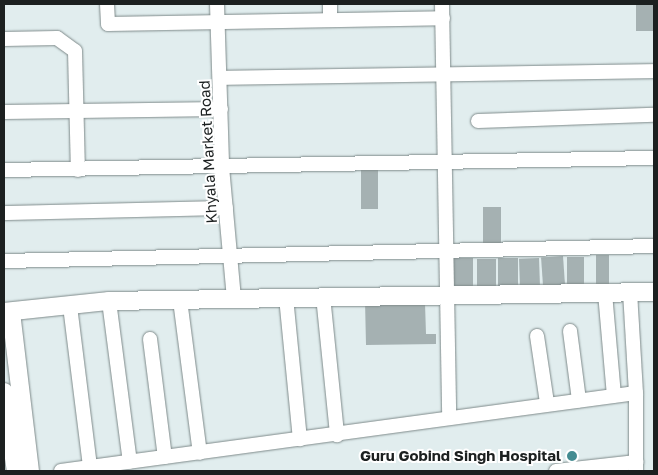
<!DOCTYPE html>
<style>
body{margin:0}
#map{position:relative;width:658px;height:475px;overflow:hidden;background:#e1edee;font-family:"Golos Text",sans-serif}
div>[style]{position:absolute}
.building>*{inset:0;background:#a5b1b2;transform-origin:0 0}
.roads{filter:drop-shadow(0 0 1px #7e8a8a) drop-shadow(0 0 1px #7e8a8a)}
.minor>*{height:14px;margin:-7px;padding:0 7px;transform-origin:7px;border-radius:7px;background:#fff}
.tertiary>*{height:18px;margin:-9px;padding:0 9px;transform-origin:9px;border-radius:9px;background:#fff}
.dots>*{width:14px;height:14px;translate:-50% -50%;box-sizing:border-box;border:2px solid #fff;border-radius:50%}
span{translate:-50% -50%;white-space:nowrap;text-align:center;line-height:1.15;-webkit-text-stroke:4px #fff;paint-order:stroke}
.street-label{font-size:15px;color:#1c2020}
.poi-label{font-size:15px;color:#1c2020;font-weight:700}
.right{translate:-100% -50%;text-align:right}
.frame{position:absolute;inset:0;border:5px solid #1c2020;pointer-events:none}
</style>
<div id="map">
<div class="building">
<div style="left:636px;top:4px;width:18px;height:27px"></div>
<div style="left:361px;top:169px;width:17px;height:40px"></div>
<div style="left:483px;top:207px;width:18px;height:42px"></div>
<div style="left:596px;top:255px;width:13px;height:29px"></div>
<div style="left:563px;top:256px;width:30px;height:22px;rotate:86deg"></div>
<div style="left:567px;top:257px;width:17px;height:28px"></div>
<div style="left:451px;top:258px;width:22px;height:28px"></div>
<div style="left:518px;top:258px;width:28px;height:20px;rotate:90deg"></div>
<div style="left:539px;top:258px;width:27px;height:20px;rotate:88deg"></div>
<div style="left:477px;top:259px;width:19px;height:28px"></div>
<div style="clip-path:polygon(365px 301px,425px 303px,426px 334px,436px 334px,436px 344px,366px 345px)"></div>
</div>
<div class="roads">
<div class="minor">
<div style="left:107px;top:4px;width:20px;rotate:87deg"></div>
<div style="left:108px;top:24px;width:335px;rotate:-1deg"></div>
<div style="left:217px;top:4px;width:163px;rotate:88.2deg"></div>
<div style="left:222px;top:167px;width:132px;rotate:84.8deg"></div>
<div style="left:330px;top:4px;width:16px;rotate:90deg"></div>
<div style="left:442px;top:4px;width:414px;rotate:89deg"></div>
<div style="left:4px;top:39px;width:53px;rotate:-1.1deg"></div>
<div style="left:57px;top:38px;width:22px;rotate:36deg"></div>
<div style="left:75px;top:51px;width:119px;rotate:88.6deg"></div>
<div style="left:220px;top:78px;width:434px;rotate:-0.9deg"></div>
<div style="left:4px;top:112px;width:217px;rotate:-0.8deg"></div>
<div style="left:478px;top:121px;width:176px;rotate:-2deg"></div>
<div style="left:4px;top:170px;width:650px;rotate:-1.06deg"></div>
<div style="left:4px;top:213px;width:222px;rotate:-1.3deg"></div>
<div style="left:4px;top:261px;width:650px;rotate:-1.32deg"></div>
<div style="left:605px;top:293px;width:103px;rotate:85deg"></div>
<div style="left:323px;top:296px;width:140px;rotate:84.2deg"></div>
<div style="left:286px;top:297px;width:143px;rotate:84.4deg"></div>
<div style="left:180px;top:300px;width:154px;rotate:82.6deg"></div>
<div style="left:109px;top:301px;width:162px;rotate:82.6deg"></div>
<div style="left:70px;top:306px;width:162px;rotate:82.9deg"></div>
<div style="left:570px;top:331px;width:70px;rotate:82.6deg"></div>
<div style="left:537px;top:336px;width:68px;rotate:81.5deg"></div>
<div style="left:150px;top:339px;width:119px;rotate:82.8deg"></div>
<div style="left:636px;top:393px;width:77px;rotate:90deg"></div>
<div style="left:61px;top:471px;width:580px;rotate:-7.73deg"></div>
<div style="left:636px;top:393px;width:101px;rotate:-93.4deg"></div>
<div style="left:556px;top:471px;width:81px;rotate:-6.4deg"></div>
</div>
<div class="tertiary">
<div style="left:4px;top:312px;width:106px;rotate:-6deg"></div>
<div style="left:109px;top:301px;width:545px;rotate:-0.95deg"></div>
<div style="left:11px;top:312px;width:160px;rotate:83.2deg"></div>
<div style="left:4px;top:392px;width:80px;rotate:81.4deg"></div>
</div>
</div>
<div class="dots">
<div style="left:572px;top:456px;background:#448c91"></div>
</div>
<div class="street-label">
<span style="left:208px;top:152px;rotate:-93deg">Khyala Market Road</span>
</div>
<div class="poi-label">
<span class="right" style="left:561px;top:456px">Guru Gobind Singh Hospital</span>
</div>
<div class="frame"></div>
</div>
